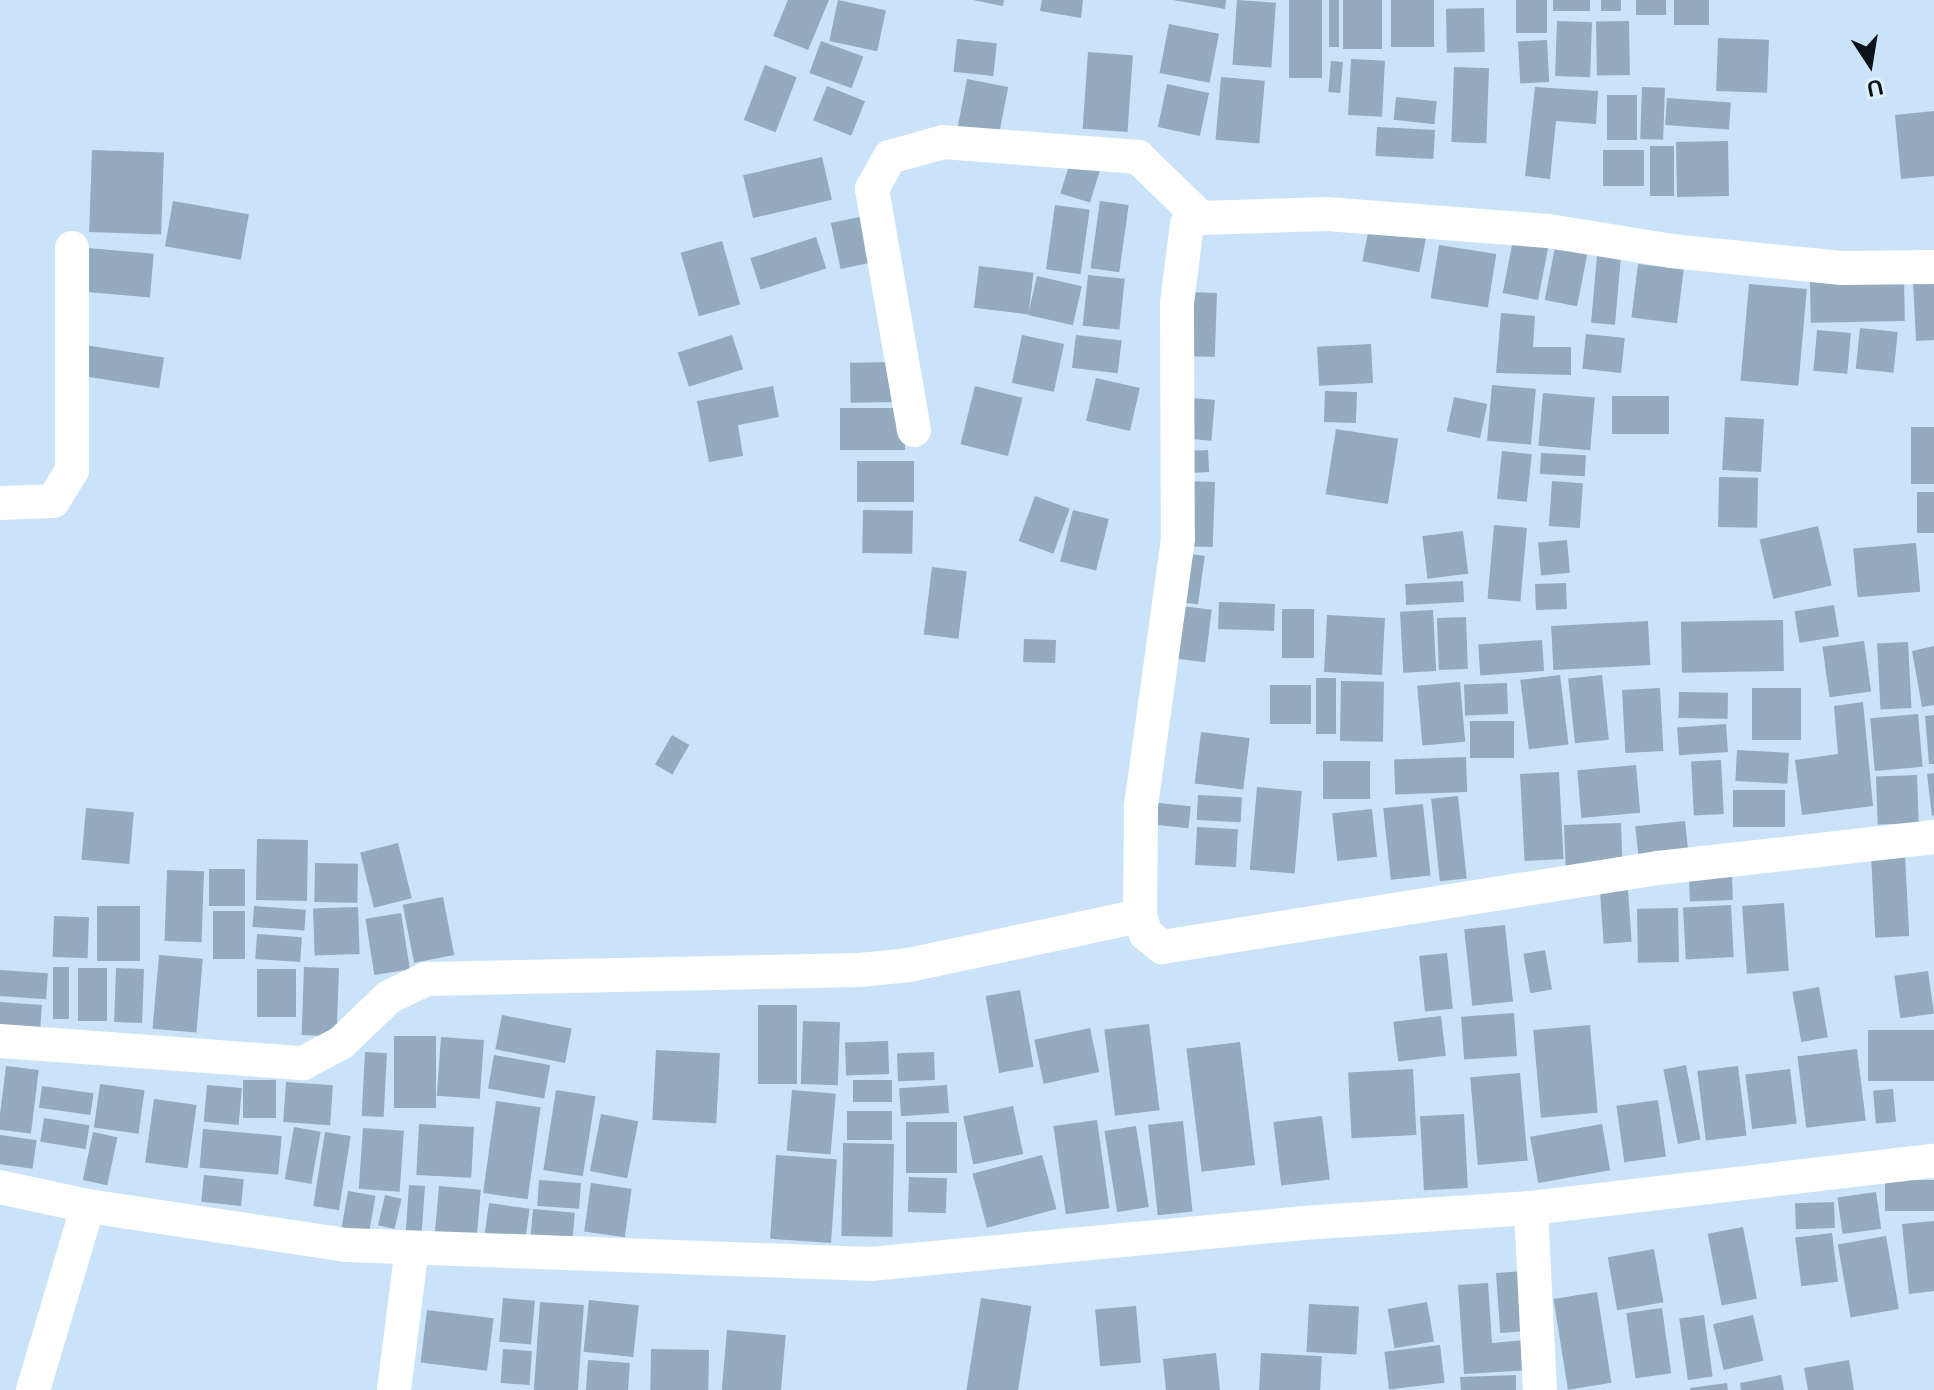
<!DOCTYPE html>
<style>
body{margin:0}
#map{position:relative;width:1934px;height:1390px;overflow:hidden;background:#cae3f9;font-family:Helvetica,sans-serif}
div>[style]{position:absolute}
.building>*{inset:0;background:#93aabf;transform-origin:0 0}
.minor>*{height:34px;margin:-17px;padding:0 17px;transform-origin:17px;border-radius:17px;background:#fff}
span{translate:-50% -50%;white-space:nowrap;text-align:center;line-height:1.15;-webkit-text-stroke:6px #e0effc;paint-order:stroke}
.north{position:absolute;left:1830px;top:24px;width:80px;height:80px;-webkit-text-stroke:6px #e0effc;paint-order:stroke;rotate:168deg;font-size:22px;font-weight:700;line-height:32px;text-align:center;color:#0a121a}
.north::after{content:'';display:block;margin:auto;width:28px;height:36px;background:#0a121a;clip-path:polygon(50% 0,100% 100%,50% 72%,0 100%)}
</style>
<div id="map">
<div class="building">
<div style="clip-path:polygon(788px 0,829px 0,808px 50px,773px 36px)"></div>
<div style="left:838px;top:0;width:49px;height:42px;rotate:12deg"></div>
<div style="clip-path:polygon(973px 0,1004px 0,1003px 6px)"></div>
<div style="clip-path:polygon(1042px 0,1083px 0,1081px 18px,1040px 11px)"></div>
<div style="clip-path:polygon(1173px 0,1226px 0,1225px 9px)"></div>
<div style="left:1237px;top:0;width:39px;height:65px;rotate:4deg"></div>
<div style="left:1289px;top:0;width:33px;height:78px"></div>
<div style="left:1329px;top:0;width:10px;height:47px"></div>
<div style="left:1343px;top:0;width:39px;height:49px"></div>
<div style="left:1391px;top:0;width:43px;height:47px"></div>
<div style="left:1516px;top:0;width:31px;height:33px"></div>
<div style="left:1553px;top:0;width:37px;height:11px"></div>
<div style="left:1601px;top:0;width:20px;height:11px"></div>
<div style="left:1636px;top:0;width:30px;height:15px"></div>
<div style="left:1674px;top:0;width:35px;height:25px"></div>
<div style="left:1484px;top:8px;width:44px;height:38px;rotate:89deg"></div>
<div style="left:1557px;top:21px;width:35px;height:55px;rotate:2deg"></div>
<div style="left:1629px;top:21px;width:54px;height:33px;rotate:89deg"></div>
<div style="left:1169px;top:24px;width:51px;height:50px;rotate:11deg"></div>
<div style="left:1718px;top:38px;width:51px;height:53px;rotate:2deg"></div>
<div style="left:957px;top:39px;width:40px;height:33px;rotate:6deg"></div>
<div style="left:1547px;top:40px;width:42px;height:29px;rotate:87deg"></div>
<div style="left:821px;top:41px;width:45px;height:34px;rotate:20deg"></div>
<div style="left:1088px;top:52px;width:45px;height:77px;rotate:4deg"></div>
<div style="left:1351px;top:59px;width:34px;height:56px;rotate:3deg"></div>
<div style="left:1331px;top:61px;width:12px;height:31px;rotate:5deg"></div>
<div style="left:765px;top:65px;width:34px;height:59px;rotate:21deg"></div>
<div style="left:1454px;top:67px;width:35px;height:75px;rotate:2deg"></div>
<div style="left:1221px;top:77px;width:44px;height:63px;rotate:5deg"></div>
<div style="left:967px;top:79px;width:42px;height:56px;rotate:11deg"></div>
<div style="left:1167px;top:84px;width:43px;height:44px;rotate:12deg"></div>
<div style="left:827px;top:86px;width:41px;height:37px;rotate:22deg"></div>
<div style="clip-path:polygon(1535px 87px,1598px 91px,1596px 124px,1556px 121px,1550px 179px,1525px 176px)"></div>
<div style="left:1642px;top:87px;width:23px;height:52px;rotate:2deg"></div>
<div style="left:1607px;top:95px;width:30px;height:45px"></div>
<div style="left:1396px;top:97px;width:41px;height:23px;rotate:6deg"></div>
<div style="left:1667px;top:98px;width:64px;height:27px;rotate:4deg"></div>
<div style="clip-path:polygon(1934px 111px,1934px 176px,1901px 179px,1895px 115px)"></div>
<div style="left:1377px;top:127px;width:58px;height:29px;rotate:3deg"></div>
<div style="left:1728px;top:141px;width:55px;height:52px;rotate:89deg"></div>
<div style="left:1650px;top:146px;width:24px;height:50px"></div>
<div style="left:92px;top:150px;width:72px;height:82px;rotate:2deg"></div>
<div style="left:1603px;top:150px;width:41px;height:36px"></div>
<div style="left:822px;top:157px;width:44px;height:81px;rotate:77deg"></div>
<div style="left:1070px;top:162px;width:31px;height:33px;rotate:17deg"></div>
<div style="left:173px;top:201px;width:77px;height:46px;rotate:10deg"></div>
<div style="left:1100px;top:201px;width:29px;height:68px;rotate:8deg"></div>
<div style="left:1055px;top:205px;width:35px;height:65px;rotate:8deg"></div>
<div style="left:869px;top:215px;width:47px;height:39px;rotate:78deg"></div>
<div style="left:1370px;top:222px;width:58px;height:40px;rotate:11deg"></div>
<div style="left:816px;top:237px;width:33px;height:69px;rotate:72deg"></div>
<div style="left:1513px;top:240px;width:36px;height:54px;rotate:11deg"></div>
<div style="left:722px;top:241px;width:66px;height:43px;rotate:74deg"></div>
<div style="left:1439px;top:245px;width:58px;height:54px;rotate:9deg"></div>
<div style="left:1555px;top:247px;width:33px;height:54px;rotate:11deg"></div>
<div style="left:88px;top:248px;width:66px;height:44px;rotate:5deg"></div>
<div style="left:1597px;top:255px;width:24px;height:68px;rotate:5deg"></div>
<div style="left:1638px;top:264px;width:46px;height:54px;rotate:7deg"></div>
<div style="left:979px;top:266px;width:55px;height:42px;rotate:7deg"></div>
<div style="left:1088px;top:275px;width:37px;height:51px;rotate:6deg"></div>
<div style="left:1037px;top:276px;width:46px;height:40px;rotate:13deg"></div>
<div style="left:1904px;top:277px;width:44px;height:94px;rotate:89deg"></div>
<div style="clip-path:polygon(1934px 279px,1934px 340px,1916px 341px,1913px 280px)"></div>
<div style="left:1749px;top:284px;width:58px;height:97px;rotate:5deg"></div>
<div style="left:1187px;top:292px;width:30px;height:64px;rotate:2deg"></div>
<div style="clip-path:polygon(1501px 313px,1535px 316px,1533px 347px,1571px 347px,1571px 375px,1496px 373px)"></div>
<div style="left:1860px;top:328px;width:38px;height:41px;rotate:6deg"></div>
<div style="left:1817px;top:330px;width:34px;height:41px;rotate:5deg"></div>
<div style="left:1586px;top:334px;width:39px;height:35px;rotate:6deg"></div>
<div style="left:732px;top:335px;width:36px;height:57px;rotate:72deg"></div>
<div style="left:1022px;top:335px;width:43px;height:49px;rotate:12deg"></div>
<div style="left:1076px;top:335px;width:46px;height:33px;rotate:7deg"></div>
<div style="left:1371px;top:344px;width:39px;height:54px;rotate:87deg"></div>
<div style="left:85px;top:345px;width:80px;height:31px;rotate:9deg"></div>
<div style="left:897px;top:362px;width:40px;height:47px;rotate:89deg"></div>
<div style="left:1096px;top:378px;width:45px;height:44px;rotate:13deg"></div>
<div style="left:1492px;top:385px;width:44px;height:56px;rotate:5deg"></div>
<div style="clip-path:polygon(773px 386px,779px 417px,738px 425px,743px 456px,709px 462px,697px 401px)"></div>
<div style="left:975px;top:386px;width:49px;height:60px;rotate:14deg"></div>
<div style="left:1325px;top:391px;width:32px;height:31px;rotate:2deg"></div>
<div style="left:1543px;top:393px;width:52px;height:53px;rotate:5deg"></div>
<div style="left:1612px;top:396px;width:57px;height:38px"></div>
<div style="left:1454px;top:397px;width:34px;height:35px;rotate:12deg"></div>
<div style="left:1193px;top:398px;width:22px;height:41px;rotate:5deg"></div>
<div style="left:905px;top:408px;width:42px;height:65px;rotate:90deg"></div>
<div style="left:1725px;top:417px;width:39px;height:53px;rotate:3deg"></div>
<div style="left:1911px;top:427px;width:23px;height:57px"></div>
<div style="left:1336px;top:429px;width:63px;height:66px;rotate:9deg"></div>
<div style="left:1208px;top:450px;width:22px;height:25px;rotate:87deg"></div>
<div style="left:1502px;top:451px;width:30px;height:48px;rotate:6deg"></div>
<div style="left:1541px;top:453px;width:45px;height:21px;rotate:3deg"></div>
<div style="left:857px;top:461px;width:57px;height:41px"></div>
<div style="left:1719px;top:477px;width:39px;height:50px;rotate:1deg"></div>
<div style="left:1183px;top:481px;width:32px;height:65px;rotate:2deg"></div>
<div style="left:1552px;top:481px;width:31px;height:45px;rotate:4deg"></div>
<div style="left:1917px;top:492px;width:17px;height:41px"></div>
<div style="left:1035px;top:496px;width:37px;height:48px;rotate:20deg"></div>
<div style="left:863px;top:510px;width:50px;height:43px;rotate:1deg"></div>
<div style="left:1073px;top:510px;width:37px;height:53px;rotate:14deg"></div>
<div style="left:1494px;top:525px;width:33px;height:74px;rotate:5deg"></div>
<div style="left:1818px;top:526px;width:61px;height:60px;rotate:77deg"></div>
<div style="left:1463px;top:531px;width:43px;height:41px;rotate:83deg"></div>
<div style="left:1567px;top:540px;width:33px;height:29px;rotate:85deg"></div>
<div style="left:1916px;top:543px;width:49px;height:63px;rotate:85deg"></div>
<div style="left:1183px;top:553px;width:22px;height:49px;rotate:8deg"></div>
<div style="left:932px;top:567px;width:35px;height:68px;rotate:7deg"></div>
<div style="left:1463px;top:581px;width:21px;height:58px;rotate:87deg"></div>
<div style="left:1566px;top:583px;width:26px;height:31px;rotate:88deg"></div>
<div style="left:1219px;top:602px;width:56px;height:27px;rotate:2deg"></div>
<div style="left:1174px;top:605px;width:38px;height:53px;rotate:7deg"></div>
<div style="left:1834px;top:605px;width:32px;height:40px;rotate:81deg"></div>
<div style="left:1282px;top:609px;width:32px;height:49px"></div>
<div style="left:1433px;top:610px;width:61px;height:33px;rotate:87deg"></div>
<div style="left:1327px;top:615px;width:58px;height:57px;rotate:3deg"></div>
<div style="left:1466px;top:617px;width:52px;height:29px;rotate:88deg"></div>
<div style="left:1783px;top:620px;width:51px;height:102px;rotate:89deg"></div>
<div style="left:1648px;top:621px;width:44px;height:97px;rotate:87deg"></div>
<div style="left:1024px;top:639px;width:32px;height:23px;rotate:2deg"></div>
<div style="left:1542px;top:640px;width:31px;height:64px;rotate:86deg"></div>
<div style="left:1864px;top:641px;width:51px;height:42px;rotate:82deg"></div>
<div style="left:1908px;top:642px;width:66px;height:31px;rotate:87deg"></div>
<div style="clip-path:polygon(1934px 646px,1934px 705px,1922px 707px,1912px 651px)"></div>
<div style="left:1560px;top:675px;width:70px;height:40px;rotate:83deg"></div>
<div style="left:1602px;top:675px;width:65px;height:34px;rotate:84deg"></div>
<div style="left:1316px;top:678px;width:20px;height:56px"></div>
<div style="left:1341px;top:681px;width:43px;height:60px;rotate:1deg"></div>
<div style="left:1460px;top:682px;width:60px;height:43px;rotate:85deg"></div>
<div style="left:1507px;top:683px;width:31px;height:43px;rotate:88deg"></div>
<div style="left:1311px;top:685px;width:39px;height:41px;rotate:90deg"></div>
<div style="left:1660px;top:688px;width:63px;height:38px;rotate:87deg"></div>
<div style="left:1752px;top:688px;width:49px;height:52px"></div>
<div style="left:1679px;top:692px;width:49px;height:26px;rotate:1deg"></div>
<div style="clip-path:polygon(1863px 702px,1873px 806px,1802px 815px,1795px 760px,1838px 754px,1834px 706px)"></div>
<div style="left:1918px;top:714px;width:53px;height:48px;rotate:85deg"></div>
<div style="clip-path:polygon(1934px 715px,1934px 764px,1929px 764px,1925px 716px)"></div>
<div style="left:1470px;top:721px;width:44px;height:37px"></div>
<div style="left:1726px;top:724px;width:28px;height:49px;rotate:86deg"></div>
<div style="left:1201px;top:732px;width:49px;height:52px;rotate:7deg"></div>
<div style="left:672px;top:735px;width:20px;height:34px;rotate:30deg"></div>
<div style="left:1737px;top:750px;width:52px;height:31px;rotate:3deg"></div>
<div style="left:1466px;top:757px;width:35px;height:72px;rotate:88deg"></div>
<div style="left:1721px;top:760px;width:54px;height:30px;rotate:87deg"></div>
<div style="left:1370px;top:761px;width:38px;height:47px;rotate:90deg"></div>
<div style="left:1636px;top:765px;width:48px;height:59px;rotate:85deg"></div>
<div style="left:1559px;top:772px;width:87px;height:39px;rotate:87deg"></div>
<div style="clip-path:polygon(1934px 773px,1934px 815px,1932px 816px,1927px 774px)"></div>
<div style="left:1917px;top:775px;width:48px;height:41px;rotate:88deg"></div>
<div style="left:1257px;top:787px;width:45px;height:83px;rotate:5deg"></div>
<div style="left:1785px;top:790px;width:37px;height:52px;rotate:90deg"></div>
<div style="left:1198px;top:795px;width:44px;height:25px;rotate:3deg"></div>
<div style="left:1458px;top:796px;width:83px;height:27px;rotate:84deg"></div>
<div style="left:1150px;top:802px;width:41px;height:22px;rotate:6deg"></div>
<div style="left:1423px;top:804px;width:72px;height:40px;rotate:84deg"></div>
<div style="left:86px;top:808px;width:48px;height:52px;rotate:5deg"></div>
<div style="left:1372px;top:809px;width:48px;height:40px;rotate:84deg"></div>
<div style="left:1685px;top:821px;width:29px;height:50px;rotate:84deg"></div>
<div style="left:1621px;top:823px;width:47px;height:57px;rotate:88deg"></div>
<div style="left:1197px;top:827px;width:41px;height:38px;rotate:3deg"></div>
<div style="left:257px;top:839px;width:51px;height:61px;rotate:1deg"></div>
<div style="left:398px;top:843px;width:57px;height:39px;rotate:76deg"></div>
<div style="left:1905px;top:855px;width:81px;height:34px;rotate:87deg"></div>
<div style="left:315px;top:863px;width:43px;height:39px;rotate:1deg"></div>
<div style="left:209px;top:869px;width:36px;height:37px"></div>
<div style="left:167px;top:870px;width:37px;height:71px;rotate:2deg"></div>
<div style="left:1732px;top:876px;width:24px;height:43px;rotate:88deg"></div>
<div style="left:1628px;top:890px;width:52px;height:28px;rotate:86deg"></div>
<div style="left:443px;top:897px;width:59px;height:41px;rotate:79deg"></div>
<div style="left:1784px;top:903px;width:68px;height:42px;rotate:86deg"></div>
<div style="left:1731px;top:905px;width:52px;height:48px;rotate:87deg"></div>
<div style="left:97px;top:906px;width:43px;height:55px"></div>
<div style="left:254px;top:906px;width:52px;height:21px;rotate:4deg"></div>
<div style="left:358px;top:907px;width:47px;height:45px;rotate:88deg"></div>
<div style="left:1678px;top:908px;width:54px;height:41px;rotate:89deg"></div>
<div style="left:213px;top:911px;width:32px;height:48px"></div>
<div style="left:401px;top:913px;width:57px;height:36px;rotate:81deg"></div>
<div style="left:54px;top:916px;width:35px;height:41px;rotate:2deg"></div>
<div style="left:1505px;top:925px;width:77px;height:41px;rotate:84deg"></div>
<div style="left:257px;top:934px;width:45px;height:25px;rotate:4deg"></div>
<div style="left:1545px;top:950px;width:40px;height:22px;rotate:80deg"></div>
<div style="left:1447px;top:953px;width:56px;height:28px;rotate:84deg"></div>
<div style="left:159px;top:955px;width:44px;height:74px;rotate:5deg"></div>
<div style="left:53px;top:967px;width:16px;height:52px"></div>
<div style="left:304px;top:967px;width:35px;height:68px;rotate:2deg"></div>
<div style="left:107px;top:968px;width:53px;height:29px;rotate:90deg"></div>
<div style="left:116px;top:968px;width:28px;height:54px;rotate:2deg"></div>
<div style="left:257px;top:969px;width:39px;height:48px"></div>
<div style="left:0;top:970px;width:48px;height:26px;rotate:4deg"></div>
<div style="left:1928px;top:971px;width:43px;height:34px;rotate:82deg"></div>
<div style="left:1819px;top:987px;width:51px;height:27px;rotate:80deg"></div>
<div style="left:1020px;top:990px;width:78px;height:35px;rotate:80deg"></div>
<div style="left:0;top:1002px;width:42px;height:31px;rotate:4deg"></div>
<div style="left:758px;top:1005px;width:39px;height:79px"></div>
<div style="left:1514px;top:1013px;width:43px;height:53px;rotate:86deg"></div>
<div style="left:502px;top:1015px;width:71px;height:35px;rotate:11deg"></div>
<div style="left:1441px;top:1016px;width:40px;height:48px;rotate:83deg"></div>
<div style="left:803px;top:1021px;width:37px;height:63px;rotate:2deg"></div>
<div style="left:1149px;top:1024px;width:87px;height:45px;rotate:83deg"></div>
<div style="left:1590px;top:1025px;width:88px;height:57px;rotate:85deg"></div>
<div style="left:1090px;top:1028px;width:45px;height:57px;rotate:78deg"></div>
<div style="left:1934px;top:1030px;width:51px;height:66px;rotate:90deg"></div>
<div style="left:394px;top:1036px;width:42px;height:72px"></div>
<div style="left:441px;top:1037px;width:43px;height:59px;rotate:4deg"></div>
<div style="left:888px;top:1041px;width:33px;height:43px;rotate:88deg"></div>
<div style="left:1240px;top:1042px;width:124px;height:54px;rotate:83deg"></div>
<div style="left:1857px;top:1049px;width:72px;height:60px;rotate:83deg"></div>
<div style="left:656px;top:1050px;width:64px;height:70px;rotate:3deg"></div>
<div style="left:365px;top:1052px;width:22px;height:64px;rotate:3deg"></div>
<div style="left:934px;top:1052px;width:28px;height:37px;rotate:88deg"></div>
<div style="left:494px;top:1055px;width:57px;height:34px;rotate:10deg"></div>
<div style="left:1686px;top:1065px;width:76px;height:23px;rotate:79deg"></div>
<div style="left:6px;top:1066px;width:33px;height:64px;rotate:7deg"></div>
<div style="left:1738px;top:1066px;width:70px;height:41px;rotate:83deg"></div>
<div style="left:1413px;top:1069px;width:66px;height:65px;rotate:87deg"></div>
<div style="left:1790px;top:1069px;width:55px;height:45px;rotate:83deg"></div>
<div style="left:1520px;top:1073px;width:88px;height:50px;rotate:85deg"></div>
<div style="left:243px;top:1080px;width:33px;height:38px"></div>
<div style="left:853px;top:1080px;width:39px;height:22px"></div>
<div style="left:286px;top:1082px;width:47px;height:40px;rotate:4deg"></div>
<div style="left:100px;top:1084px;width:45px;height:44px;rotate:8deg"></div>
<div style="left:207px;top:1085px;width:35px;height:37px;rotate:5deg"></div>
<div style="left:947px;top:1085px;width:28px;height:48px;rotate:86deg"></div>
<div style="left:42px;top:1086px;width:52px;height:22px;rotate:8deg"></div>
<div style="left:1893px;top:1089px;width:33px;height:20px;rotate:85deg"></div>
<div style="left:556px;top:1090px;width:40px;height:81px;rotate:9deg"></div>
<div style="left:792px;top:1090px;width:44px;height:61px;rotate:5deg"></div>
<div style="left:154px;top:1099px;width:43px;height:64px;rotate:8deg"></div>
<div style="left:1658px;top:1100px;width:57px;height:42px;rotate:82deg"></div>
<div style="left:496px;top:1101px;width:45px;height:93px;rotate:8deg"></div>
<div style="left:1013px;top:1106px;width:49px;height:51px;rotate:78deg"></div>
<div style="left:847px;top:1111px;width:45px;height:29px"></div>
<div style="left:601px;top:1114px;width:38px;height:58px;rotate:11deg"></div>
<div style="left:1464px;top:1114px;width:74px;height:44px;rotate:87deg"></div>
<div style="left:1322px;top:1116px;width:64px;height:49px;rotate:83deg"></div>
<div style="left:44px;top:1118px;width:46px;height:24px;rotate:9deg"></div>
<div style="left:1097px;top:1120px;width:89px;height:44px;rotate:82deg"></div>
<div style="left:1183px;top:1121px;width:91px;height:35px;rotate:84deg"></div>
<div style="left:906px;top:1122px;width:51px;height:51px"></div>
<div style="left:419px;top:1124px;width:55px;height:51px;rotate:3deg"></div>
<div style="left:1602px;top:1124px;width:47px;height:73px;rotate:80deg"></div>
<div style="left:1136px;top:1126px;width:82px;height:32px;rotate:81deg"></div>
<div style="left:294px;top:1127px;width:27px;height:53px;rotate:10deg"></div>
<div style="left:363px;top:1128px;width:41px;height:61px;rotate:4deg"></div>
<div style="left:203px;top:1129px;width:79px;height:39px;rotate:5deg"></div>
<div style="left:93px;top:1132px;width:25px;height:49px;rotate:12deg"></div>
<div style="left:325px;top:1132px;width:26px;height:75px;rotate:9deg"></div>
<div style="left:0;top:1135px;width:37px;height:29px;rotate:8deg"></div>
<div style="left:843px;top:1143px;width:51px;height:93px;rotate:1deg"></div>
<div style="left:776px;top:1155px;width:61px;height:84px;rotate:4deg"></div>
<div style="left:1042px;top:1155px;width:56px;height:72px;rotate:75deg"></div>
<div style="left:204px;top:1175px;width:40px;height:27px;rotate:6deg"></div>
<div style="left:909px;top:1177px;width:38px;height:35px;rotate:2deg"></div>
<div style="left:539px;top:1180px;width:42px;height:26px;rotate:4deg"></div>
<div style="left:1934px;top:1180px;width:31px;height:49px;rotate:90deg"></div>
<div style="left:591px;top:1183px;width:41px;height:49px;rotate:8deg"></div>
<div style="left:409px;top:1185px;width:16px;height:49px;rotate:4deg"></div>
<div style="left:439px;top:1186px;width:42px;height:53px;rotate:5deg"></div>
<div style="left:348px;top:1191px;width:28px;height:37px;rotate:10deg"></div>
<div style="left:1876px;top:1192px;width:37px;height:39px;rotate:82deg"></div>
<div style="left:385px;top:1195px;width:17px;height:31px;rotate:13deg"></div>
<div style="left:1834px;top:1202px;width:26px;height:39px;rotate:88deg"></div>
<div style="left:489px;top:1203px;width:41px;height:37px;rotate:8deg"></div>
<div style="left:533px;top:1209px;width:42px;height:33px;rotate:5deg"></div>
<div style="clip-path:polygon(1934px 1221px,1934px 1291px,1909px 1294px,1902px 1224px)"></div>
<div style="left:1743px;top:1227px;width:73px;height:36px;rotate:79deg"></div>
<div style="left:1832px;top:1233px;width:49px;height:37px;rotate:83deg"></div>
<div style="left:1886px;top:1236px;width:74px;height:49px;rotate:80deg"></div>
<div style="left:1654px;top:1249px;width:54px;height:47px;rotate:80deg"></div>
<div style="left:1525px;top:1271px;width:60px;height:29px;rotate:86deg"></div>
<div style="clip-path:polygon(1488px 1283px,1492px 1343px,1526px 1340px,1528px 1370px,1464px 1374px,1458px 1285px)"></div>
<div style="left:1597px;top:1292px;width:92px;height:44px;rotate:81deg"></div>
<div style="left:503px;top:1298px;width:32px;height:44px;rotate:5deg"></div>
<div style="left:981px;top:1298px;width:51px;height:93px;rotate:9deg"></div>
<div style="left:589px;top:1300px;width:50px;height:52px;rotate:6deg"></div>
<div style="left:540px;top:1302px;width:44px;height:88px;rotate:4deg"></div>
<div style="left:1427px;top:1302px;width:40px;height:40px;rotate:80deg"></div>
<div style="left:1309px;top:1304px;width:50px;height:48px;rotate:3deg"></div>
<div style="left:1136px;top:1306px;width:57px;height:41px;rotate:85deg"></div>
<div style="left:1662px;top:1308px;width:66px;height:36px;rotate:82deg"></div>
<div style="left:427px;top:1310px;width:67px;height:53px;rotate:7deg"></div>
<div style="left:1704px;top:1315px;width:62px;height:25px;rotate:82deg"></div>
<div style="left:1753px;top:1315px;width:47px;height:41px;rotate:77deg"></div>
<div style="left:727px;top:1330px;width:59px;height:60px;rotate:5deg"></div>
<div style="left:1440px;top:1345px;width:38px;height:56px;rotate:83deg"></div>
<div style="left:503px;top:1349px;width:29px;height:34px;rotate:4deg"></div>
<div style="left:651px;top:1349px;width:58px;height:41px;rotate:1deg"></div>
<div style="clip-path:polygon(1216px 1353px,1220px 1390px,1166px 1390px,1163px 1359px)"></div>
<div style="left:1261px;top:1353px;width:61px;height:37px;rotate:3deg"></div>
<div style="left:588px;top:1360px;width:42px;height:30px;rotate:4deg"></div>
<div style="clip-path:polygon(1849px 1360px,1854px 1390px,1808px 1390px,1804px 1368px)"></div>
<div style="clip-path:polygon(1516px 1375px,1516px 1390px,1461px 1390px,1460px 1377px)"></div>
<div style="clip-path:polygon(1781px 1375px,1784px 1390px,1741px 1390px,1740px 1383px)"></div>
<div style="clip-path:polygon(1727px 1383px,1728px 1390px,1690px 1390px,1690px 1388px)"></div>
</div>
<div class="minor">
<div style="left:1934px;top:267px;width:92px;rotate:179.4deg"></div>
<div style="left:1842px;top:268px;width:171px;rotate:-174.3deg"></div>
<div style="left:1672px;top:251px;width:126px;rotate:-170.8deg"></div>
<div style="left:1548px;top:231px;width:222px;rotate:-175.6deg"></div>
<div style="left:1327px;top:214px;width:126px;rotate:178.2deg"></div>
<div style="left:1201px;top:218px;width:15px;rotate:157deg"></div>
<div style="left:1187px;top:224px;width:80px;rotate:97.2deg"></div>
<div style="left:1177px;top:303px;width:236px;rotate:89.8deg"></div>
<div style="left:1178px;top:539px;width:271px;rotate:97.9deg"></div>
<div style="left:1141px;top:807px;width:109px;rotate:90.5deg"></div>
<div style="left:1140px;top:916px;width:19px;rotate:72deg"></div>
<div style="left:1146px;top:934px;width:21px;rotate:39deg"></div>
<div style="left:1162px;top:947px;width:502px;rotate:-9.05deg"></div>
<div style="left:1658px;top:868px;width:278px;rotate:-6.4deg"></div>
<div style="left:914px;top:430px;width:245px;rotate:-99.9deg"></div>
<div style="left:872px;top:189px;width:37px;rotate:-61deg"></div>
<div style="left:890px;top:157px;width:55px;rotate:-15.8deg"></div>
<div style="left:943px;top:142px;width:196px;rotate:4.4deg"></div>
<div style="left:1138px;top:157px;width:88px;rotate:44.1deg"></div>
<div style="left:0;top:503px;width:53px;rotate:-2.2deg"></div>
<div style="left:53px;top:501px;width:36px;rotate:-58deg"></div>
<div style="left:72px;top:470px;width:222px;rotate:-90deg"></div>
<div style="left:0;top:1041px;width:304px;rotate:4.2deg"></div>
<div style="left:303px;top:1063px;width:43px;rotate:-27.8deg"></div>
<div style="left:341px;top:1043px;width:66px;rotate:-43.8deg"></div>
<div style="left:389px;top:997px;width:41px;rotate:-25.9deg"></div>
<div style="left:426px;top:979px;width:434px;rotate:-1.2deg"></div>
<div style="left:860px;top:970px;width:49px;rotate:-5.8deg"></div>
<div style="left:909px;top:965px;width:236px;rotate:-12deg"></div>
<div style="left:0;top:1187px;width:90px;rotate:12.2deg"></div>
<div style="left:88px;top:1206px;width:261px;rotate:8.6deg"></div>
<div style="left:346px;top:1245px;width:524px;rotate:2.08deg"></div>
<div style="left:870px;top:1264px;width:435px;rotate:-5.4deg"></div>
<div style="left:1303px;top:1223px;width:228px;rotate:-3.8deg"></div>
<div style="left:1531px;top:1208px;width:406px;rotate:-6.7deg"></div>
<div style="left:1531px;top:1208px;width:182px;rotate:87.2deg"></div>
<div style="left:33px;top:1390px;width:192px;rotate:-73.4deg"></div>
<div style="left:394px;top:1390px;width:143px;rotate:-82.8deg"></div>
</div>
<div class="north">U</div>
</div>
